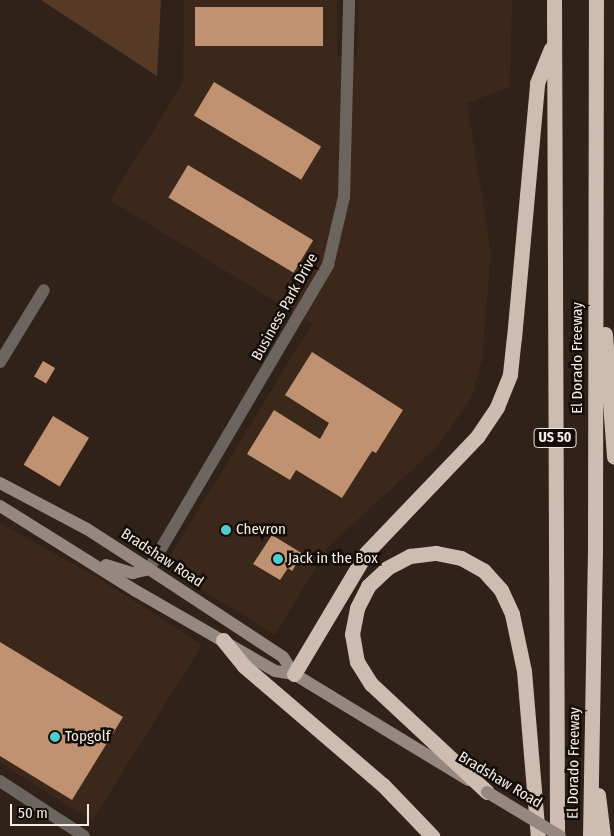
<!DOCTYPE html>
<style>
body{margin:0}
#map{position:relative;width:614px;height:836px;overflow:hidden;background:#302219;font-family:"Fira Sans Condensed",sans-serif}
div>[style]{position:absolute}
.built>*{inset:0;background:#3b281a}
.green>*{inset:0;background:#563a26}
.building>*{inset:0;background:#c19271;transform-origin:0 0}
.street>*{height:12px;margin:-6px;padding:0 6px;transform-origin:6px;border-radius:6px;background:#6c645f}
.secondary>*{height:12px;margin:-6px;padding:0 6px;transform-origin:6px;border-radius:6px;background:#948880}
.highway>*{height:15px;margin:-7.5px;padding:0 7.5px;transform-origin:7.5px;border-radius:7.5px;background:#cfbcb0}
.secondary-bridge>*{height:12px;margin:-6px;padding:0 6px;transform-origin:6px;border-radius:6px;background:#948880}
.dots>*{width:14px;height:14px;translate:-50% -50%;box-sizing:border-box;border:2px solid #130d09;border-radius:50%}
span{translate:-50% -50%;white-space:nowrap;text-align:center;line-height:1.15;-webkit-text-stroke:5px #130d09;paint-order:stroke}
.shield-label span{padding:1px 4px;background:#130d09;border:1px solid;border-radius:4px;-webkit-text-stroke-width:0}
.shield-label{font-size:14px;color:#f6ece6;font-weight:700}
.street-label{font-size:15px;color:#f6ece6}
.poi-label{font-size:15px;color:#f6ece6}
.left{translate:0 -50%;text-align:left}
.scale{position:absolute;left:10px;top:804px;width:79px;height:22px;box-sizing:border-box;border:2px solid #f6ece6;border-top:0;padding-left:6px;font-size:15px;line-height:18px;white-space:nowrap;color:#f6ece6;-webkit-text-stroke:4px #130d09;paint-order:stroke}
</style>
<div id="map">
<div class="built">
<div style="clip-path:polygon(184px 0,337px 0,337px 56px,357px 57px,359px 0,512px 0,510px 87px,467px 103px,491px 252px,482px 360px,471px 398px,439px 445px,329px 546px,275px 635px,176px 573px,169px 558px,312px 324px,110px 200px,183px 83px)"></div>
<div style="clip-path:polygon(0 523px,100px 579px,202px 645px,92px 821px,0 763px)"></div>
</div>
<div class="green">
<div style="clip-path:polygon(41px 0,161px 0,157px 76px)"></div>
</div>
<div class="building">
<div style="left:323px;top:7px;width:39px;height:128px;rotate:90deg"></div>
<div style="left:214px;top:82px;width:125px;height:39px;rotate:31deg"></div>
<div style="left:188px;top:165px;width:146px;height:38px;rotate:31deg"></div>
<div style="clip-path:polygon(312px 352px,403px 410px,376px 453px,372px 451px,342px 498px,296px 470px,290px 480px,247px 454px,274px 410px,320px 439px,329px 423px,285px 395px)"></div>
<div style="left:43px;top:361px;width:14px;height:18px;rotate:30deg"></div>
<div style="left:53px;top:416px;width:42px;height:57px;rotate:31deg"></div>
<div style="clip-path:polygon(272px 535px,303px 554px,292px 571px,288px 568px,280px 580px,253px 564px)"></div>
<div style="clip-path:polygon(0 642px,123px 717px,72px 800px,0 756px)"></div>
</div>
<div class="street">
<div style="left:0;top:362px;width:84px;rotate:-58.6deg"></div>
<div style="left:149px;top:569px;width:353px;rotate:-59.5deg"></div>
<div style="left:328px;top:265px;width:70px;rotate:-76.8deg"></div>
<div style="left:344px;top:197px;width:197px;rotate:-88.5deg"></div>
<div style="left:0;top:781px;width:100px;rotate:33.2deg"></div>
</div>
<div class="secondary">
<div style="left:0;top:483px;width:98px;rotate:27.9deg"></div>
<div style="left:87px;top:529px;width:74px;rotate:32.8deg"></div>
<div style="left:149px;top:569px;width:160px;rotate:33.3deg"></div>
<div style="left:283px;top:657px;width:20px;rotate:57deg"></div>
<div style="left:0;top:506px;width:160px;rotate:32deg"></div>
<div style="left:136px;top:591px;width:160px;rotate:29.9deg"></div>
<div style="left:275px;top:671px;width:19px;rotate:9deg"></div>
<div style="left:294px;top:674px;width:204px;rotate:31.3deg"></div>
<div style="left:106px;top:565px;width:28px;rotate:17deg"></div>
<div style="left:133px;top:573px;width:16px;rotate:-14deg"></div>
</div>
<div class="highway">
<div style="left:554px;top:0;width:836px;rotate:89.79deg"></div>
<div style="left:605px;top:334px;width:123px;rotate:85.8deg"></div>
<div style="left:223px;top:640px;width:33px;rotate:51deg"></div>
<div style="left:244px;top:666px;width:183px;rotate:40.6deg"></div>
<div style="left:383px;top:785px;width:71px;rotate:46.1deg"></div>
<div style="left:294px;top:674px;width:141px;rotate:-59.2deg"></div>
<div style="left:366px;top:553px;width:161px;rotate:-46.3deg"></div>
<div style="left:477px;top:437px;width:36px;rotate:-56deg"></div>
<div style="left:497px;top:407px;width:35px;rotate:-68deg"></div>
<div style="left:510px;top:374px;width:36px;rotate:-84deg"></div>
<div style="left:514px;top:338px;width:256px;rotate:-84.8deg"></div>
<div style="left:537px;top:83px;width:37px;rotate:-68deg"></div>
<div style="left:487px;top:792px;width:158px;rotate:-137deg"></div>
<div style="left:371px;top:684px;width:26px;rotate:-122deg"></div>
<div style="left:357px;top:662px;width:28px;rotate:-100deg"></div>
<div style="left:352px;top:634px;width:26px;rotate:-79deg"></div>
<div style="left:357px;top:608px;width:25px;rotate:-63deg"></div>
<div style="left:368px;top:586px;width:26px;rotate:-43deg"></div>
<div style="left:387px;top:568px;width:26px;rotate:-28deg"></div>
<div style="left:410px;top:556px;width:26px;rotate:-7deg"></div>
<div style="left:436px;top:553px;width:25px;rotate:11deg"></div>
<div style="left:461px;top:558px;width:26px;rotate:29deg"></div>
<div style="left:484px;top:571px;width:25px;rotate:48deg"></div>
<div style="left:501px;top:590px;width:26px;rotate:65deg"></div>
<div style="left:512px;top:614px;width:58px;rotate:78.1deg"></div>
<div style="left:524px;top:671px;width:166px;rotate:85.2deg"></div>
<div style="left:598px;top:795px;width:41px;rotate:83deg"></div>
<div style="left:590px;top:836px;width:288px;rotate:-89deg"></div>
<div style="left:595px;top:548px;width:548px;rotate:-89.9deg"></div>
</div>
<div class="secondary-bridge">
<div style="left:487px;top:792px;width:85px;rotate:31.1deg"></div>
</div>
<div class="dots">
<div style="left:226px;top:530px;background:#52cdcd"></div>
<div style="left:278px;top:559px;background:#52cdcd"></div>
<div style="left:55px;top:737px;background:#52cdcd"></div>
</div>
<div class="shield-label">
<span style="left:555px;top:438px">US 50</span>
</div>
<div class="street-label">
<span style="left:285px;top:307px;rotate:-61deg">Business Park Drive</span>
<span style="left:578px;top:358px;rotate:-90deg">El Dorado Freeway</span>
<span style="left:162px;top:558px;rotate:33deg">Bradshaw Road</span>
<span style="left:574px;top:763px;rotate:-89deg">El Dorado Freeway</span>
<span style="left:500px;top:780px;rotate:31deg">Bradshaw Road</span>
</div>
<div class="poi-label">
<span class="left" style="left:236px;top:530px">Chevron</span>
<span class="left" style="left:288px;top:559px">Jack in the Box</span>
<span class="left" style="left:65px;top:737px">Topgolf</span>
</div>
<div class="scale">50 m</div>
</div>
